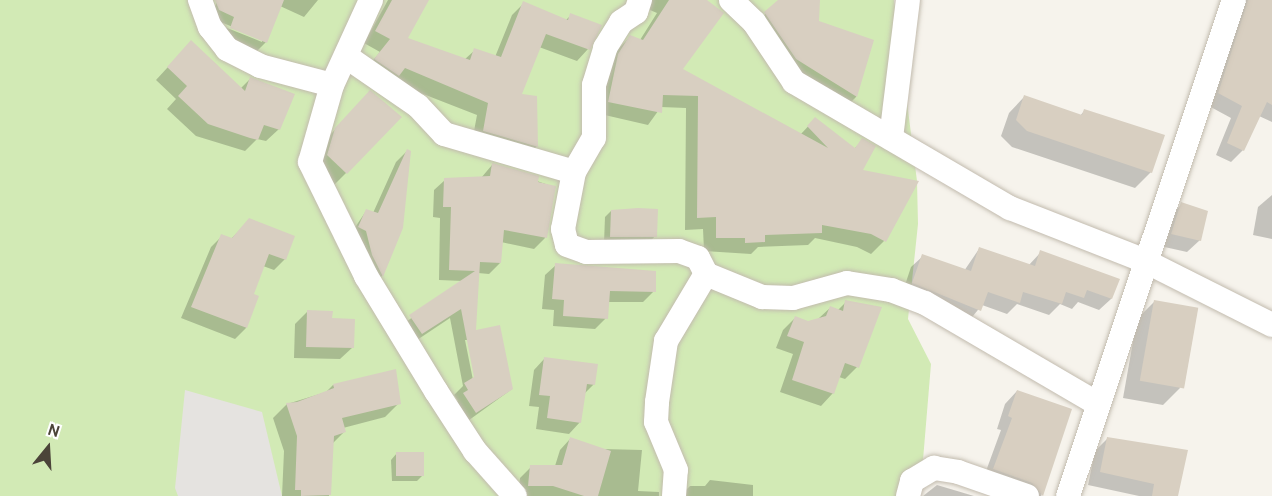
<!DOCTYPE html>
<style>
body{margin:0}
#map{position:relative;width:1272px;height:496px;overflow:hidden;background:#f6f3ec;font-family:Cabin,sans-serif}
div>[style]{position:absolute}
.green>*{inset:0;background:#d2eab5}
.parking>*{inset:0;background:#e5e3e0}
.shadow>*{inset:0;background:#0003}
.building>*{inset:0;background:#d8cfc1;transform-origin:0 0}
.roads{filter:drop-shadow(0 0 2px #c2bbae) drop-shadow(0 0 2px #c2bbae)}
.minor>*{height:24px;margin:-12px;padding:0 12px;transform-origin:12px;border-radius:12px;background:#fff}
span{translate:-50% -50%;white-space:nowrap;text-align:center;line-height:1.15;-webkit-text-stroke:5px #fff;paint-order:stroke}
.north{position:absolute;left:18px;top:418px;width:60px;height:60px;-webkit-text-stroke:4px #fff;paint-order:stroke;rotate:18deg;font-size:16px;font-weight:700;line-height:24px;text-align:center;color:#4b4439}
.north::after{content:'';display:block;margin:auto;width:21px;height:27px;background:#4b4439;clip-path:polygon(50% 0,100% 100%,50% 72%,0 100%)}
</style>
<div id="map">
<div class="green">
<div style="clip-path:polygon(0 0,894px 0,917px 181px,918px 224px,908px 319px,931px 364px,920px 496px,0 496px)"></div>
</div>
<div class="parking">
<div style="clip-path:polygon(185px 390px,262px 412px,282px 496px,178px 496px,175px 488px)"></div>
</div>
<div class="shadow">
<div style="clip-path:polygon(evenodd,218px 0,318px 0,304px 17px,280px 6px,266px 42px,254px 54px,208px 21px,218px 0,223px 23px,262px 39px,262px 42px,222px 26px,223px 23px)"></div>
<div style="clip-path:polygon(388px 0,428px 0,406px 38px,464px 60px,475px 50px,495px 57px,512px 15px,524px 3px,566px 20px,571px 15px,588px 49px,577px 61px,539px 47px,519px 96px,537px 146px,525px 158px,472px 142px,477px 115px,364px 71px,380px 52px,364px 43px)"></div>
<div style="clip-path:polygon(646px 0,705px 0,681px 70px,800px 135px,815px 119px,854px 149px,863px 140px,860px 171px,917px 182px,884px 241px,871px 254px,857px 247px,815px 238px,808px 245px,758px 247px,751px 254px,704px 251px,703px 229px,685px 230px,686px 108px,661px 107px,648px 125px,596px 113px,617px 50px,630px 37px,640px 40px,657px 13px,643px 7px)"></div>
<div style="clip-path:polygon(780px 0,819px 0,817px 22px,873px 41px,856px 97px,846px 107px,785px 69px,755px 24px)"></div>
<div style="clip-path:polygon(1238px 0,1272px 0,1272px 122px,1259px 116px,1243px 150px,1231px 162px,1216px 155px,1231px 118px,1207px 105px)"></div>
<div style="clip-path:polygon(179px 55px,241px 88px,250px 79px,279px 129px,266px 141px,257px 139px,245px 151px,196px 136px,167px 109px,176px 99px,156px 80px)"></div>
<div style="clip-path:polygon(371px 93px,346px 173px,334px 185px,315px 167px,323px 142px)"></div>
<div style="clip-path:polygon(1024px 97px,1080px 116px,1084px 111px,1151px 172px,1135px 188px,1012px 147px,1001px 136px,1009px 113px)"></div>
<div style="clip-path:polygon(407px 151px,401px 228px,382px 276px,372px 286px,348px 238px,366px 211px,373px 213px,396px 162px)"></div>
<div style="clip-path:polygon(evenodd,492px 165px,554px 187px,545px 238px,534px 249px,501px 242px,500px 263px,489px 274px,478px 273px,474px 332px,512px 389px,465px 423px,453px 405px,458px 401px,454px 395px,463px 386px,450px 318px,411px 344px,399px 327px,463px 281px,439px 280px,440px 218px,433px 217px,434px 190px,445px 180px,481px 178px,492px 165px,465px 340px,468px 340px,477px 384px,474px 385px,465px 340px)"></div>
<div style="clip-path:polygon(1272px 195px,1272px 239px,1253px 235px,1258px 207px)"></div>
<div style="clip-path:polygon(1182px 204px,1200px 240px,1187px 252px,1160px 246px,1170px 216px)"></div>
<div style="clip-path:polygon(611px 211px,655px 236px,649px 243px,604px 243px,605px 217px)"></div>
<div style="clip-path:polygon(249px 220px,285px 259px,274px 270px,263px 266px,252px 295px,257px 297px,246px 328px,235px 339px,181px 318px,211px 247px,222px 236px,231px 239px)"></div>
<div style="clip-path:polygon(979px 249px,1028px 266px,1041px 252px,1118px 280px,1111px 299px,1099px 310px,1078px 302px,1072px 309px,1060px 304px,1049px 315px,1017px 304px,1007px 314px,982px 305px,968px 322px,902px 294px,911px 267px,923px 256px,964px 271px)"></div>
<div style="clip-path:polygon(556px 265px,654px 291px,643px 302px,608px 302px,606px 318px,595px 329px,553px 326px,554px 310px,542px 309px,545px 275px)"></div>
<div style="clip-path:polygon(846px 302px,857px 367px,845px 379px,839px 377px,833px 393px,821px 406px,780px 392px,793px 354px,776px 348px,783px 330px,795px 318px,808px 322px,818px 319px,831px 307px,838px 310px)"></div>
<div style="clip-path:polygon(1154px 302px,1180px 388px,1163px 405px,1123px 398px,1137px 319px)"></div>
<div style="clip-path:polygon(307px 312px,331px 319px,353px 347px,340px 359px,294px 358px,295px 324px)"></div>
<div style="clip-path:polygon(545px 358px,594px 384px,584px 394px,580px 422px,569px 434px,536px 429px,539px 407px,529px 406px,534px 370px)"></div>
<div style="clip-path:polygon(333px 385px,399px 403px,385px 417px,343px 428px,344px 432px,332px 444px,329px 496px,282px 496px,284px 451px,273px 418px,287px 404px,326px 392px)"></div>
<div style="clip-path:polygon(1017px 391px,1070px 410px,1041px 496px,1019px 496px,982px 482px,1001px 430px,997px 429px,1005px 404px)"></div>
<div style="clip-path:polygon(1108px 438px,1177px 496px,1139px 496px,1088px 485px,1095px 451px)"></div>
<div style="clip-path:polygon(570px 439px,602px 449px,642px 450px,638px 491px,659px 492px,659px 496px,518px 496px,520px 478px,531px 467px,555px 466px,560px 450px)"></div>
<div style="clip-path:polygon(397px 453px,423px 475px,417px 481px,392px 481px,391px 460px)"></div>
<div style="clip-path:polygon(710px 480px,753px 485px,753px 496px,680px 496px,690px 486px,705px 486px)"></div>
<div style="clip-path:polygon(937px 485px,974px 496px,923px 496px)"></div>
</div>
<div class="building">
<div style="clip-path:polygon(215px 0,284px 0,267px 43px,230px 28px,234px 17px,219px 10px)"></div>
<div style="clip-path:polygon(392px 0,429px 0,408px 38px,470px 60px,474px 48px,501px 57px,523px 1px,568px 20px,570px 13px,602px 25px,590px 50px,546px 34px,522px 94px,537px 96px,538px 147px,483px 131px,488px 103px,405px 68px,399px 76px,374px 59px,390px 39px,375px 31px)"></div>
<div style="clip-path:polygon(669px 0,707px 0,724px 13px,683px 69px,828px 148px,807px 126px,815px 117px,855px 148px,862px 138px,876px 146px,863px 170px,919px 181px,886px 242px,871px 234px,822px 225px,822px 233px,765px 235px,765px 242px,745px 243px,745px 238px,716px 238px,716px 217px,697px 218px,698px 96px,663px 95px,662px 113px,608px 102px,618px 54px,630px 35px,643px 40px)"></div>
<div style="clip-path:polygon(778px 0,820px 0,819px 21px,874px 40px,857px 97px,796px 59px,764px 12px)"></div>
<div style="clip-path:polygon(1248px 0,1272px 0,1272px 105px,1267px 102px,1244px 151px,1227px 143px,1242px 106px,1218px 93px)"></div>
<div style="clip-path:polygon(191px 40px,245px 91px,250px 77px,295px 94px,280px 130px,264px 125px,258px 140px,250px 138px,208px 124px,178px 96px,187px 86px,167px 67px)"></div>
<div style="clip-path:polygon(370px 90px,402px 117px,347px 174px,327px 155px,335px 128px)"></div>
<div style="clip-path:polygon(1024px 95px,1082px 115px,1084px 109px,1165px 135px,1152px 173px,1027px 131px,1016px 120px)"></div>
<div style="clip-path:polygon(407px 149px,411px 151px,403px 228px,383px 277px,372px 255px,366px 231px,358px 227px,366px 209px,378px 213px)"></div>
<div style="clip-path:polygon(492px 163px,539px 176px,538px 182px,556px 186px,547px 238px,504px 230px,501px 263px,480px 262px,476px 330px,500px 325px,513px 389px,476px 413px,463px 393px,468px 390px,464px 383px,474px 377px,461px 309px,422px 334px,409px 315px,475px 271px,449px 270px,451px 207px,443px 207px,444px 178px,490px 176px)"></div>
<div style="clip-path:polygon(1181px 202px,1208px 211px,1201px 241px,1171px 234px)"></div>
<div style="clip-path:polygon(638px 208px,658px 209px,657px 237px,610px 237px,611px 210px)"></div>
<div style="clip-path:polygon(249px 218px,295px 236px,286px 260px,269px 254px,254px 294px,259px 296px,247px 328px,191px 307px,221px 234px,232px 238px)"></div>
<div style="clip-path:polygon(979px 247px,1035px 266px,1040px 250px,1120px 279px,1112px 299px,1087px 290px,1084px 298px,1066px 292px,1062px 304px,1023px 292px,1020px 303px,988px 292px,981px 311px,912px 283px,922px 254px,971px 271px)"></div>
<div style="clip-path:polygon(555px 263px,656px 271px,656px 292px,610px 291px,608px 319px,563px 316px,564px 300px,552px 299px)"></div>
<div style="clip-path:polygon(845px 300px,882px 307px,859px 368px,845px 363px,834px 394px,792px 380px,804px 342px,787px 336px,795px 316px,808px 321px,826px 316px,830px 306px,843px 311px)"></div>
<div style="left:1154px;top:300px;width:45px;height:82px;rotate:10deg"></div>
<div style="clip-path:polygon(307px 310px,333px 311px,332px 318px,355px 319px,354px 348px,306px 347px)"></div>
<div style="clip-path:polygon(544px 357px,598px 364px,595px 385px,587px 384px,581px 423px,547px 418px,550px 396px,539px 395px)"></div>
<div style="clip-path:polygon(396px 369px,401px 404px,342px 418px,346px 432px,334px 436px,331px 495px,301px 496px,301px 490px,295px 490px,297px 436px,286px 403px,297px 402px,334px 388px,333px 384px)"></div>
<div style="clip-path:polygon(1017px 390px,1072px 409px,1043px 496px,1032px 483px,993px 469px,1012px 418px,1008px 416px)"></div>
<div style="clip-path:polygon(570px 437px,611px 451px,598px 496px,584px 496px,553px 486px,528px 486px,530px 465px,562px 465px)"></div>
<div style="clip-path:polygon(1107px 437px,1188px 450px,1178px 496px,1152px 496px,1154px 484px,1100px 472px)"></div>
<div style="left:396px;top:452px;width:28px;height:24px"></div>
</div>
<div class="roads">
<div class="minor">
<div style="left:200px;top:0;width:29px;rotate:70deg"></div>
<div style="left:210px;top:27px;width:28px;rotate:52deg"></div>
<div style="left:227px;top:49px;width:37px;rotate:27deg"></div>
<div style="left:260px;top:66px;width:74px;rotate:14.8deg"></div>
<div style="left:371px;top:0;width:94px;rotate:114.6deg"></div>
<div style="left:332px;top:85px;width:80px;rotate:105.9deg"></div>
<div style="left:310px;top:162px;width:127px;rotate:63.8deg"></div>
<div style="left:366px;top:276px;width:135px;rotate:58.7deg"></div>
<div style="left:436px;top:391px;width:72px;rotate:57deg"></div>
<div style="left:475px;top:451px;width:60px;rotate:48.4deg"></div>
<div style="left:731px;top:0;width:32px;rotate:44deg"></div>
<div style="left:754px;top:22px;width:72px;rotate:56.3deg"></div>
<div style="left:794px;top:82px;width:250px;rotate:30.3deg"></div>
<div style="left:1010px;top:208px;width:145px;rotate:21.4deg"></div>
<div style="left:1145px;top:261px;width:142px;rotate:26.7deg"></div>
<div style="left:347px;top:57px;width:86px;rotate:34.6deg"></div>
<div style="left:418px;top:106px;width:38px;rotate:47deg"></div>
<div style="left:444px;top:134px;width:135px;rotate:16.3deg"></div>
<div style="left:574px;top:172px;width:39px;rotate:-60deg"></div>
<div style="left:594px;top:138px;width:53px;rotate:-90deg"></div>
<div style="left:594px;top:85px;width:39px;rotate:-73deg"></div>
<div style="left:605px;top:48px;width:31px;rotate:-58deg"></div>
<div style="left:621px;top:22px;width:18px;rotate:-34deg"></div>
<div style="left:636px;top:12px;width:13px;rotate:-72deg"></div>
<div style="left:891px;top:138px;width:139px;rotate:-83deg"></div>
<div style="left:574px;top:172px;width:58px;rotate:100.9deg"></div>
<div style="left:563px;top:229px;width:16px;rotate:76deg"></div>
<div style="left:567px;top:245px;width:20px;rotate:20deg"></div>
<div style="left:586px;top:252px;width:93px;rotate:-0.6deg"></div>
<div style="left:679px;top:251px;width:20px;rotate:20deg"></div>
<div style="left:698px;top:258px;width:18px;rotate:63deg"></div>
<div style="left:706px;top:274px;width:61px;rotate:22.3deg"></div>
<div style="left:762px;top:297px;width:31px;rotate:2deg"></div>
<div style="left:793px;top:298px;width:56px;rotate:-15.5deg"></div>
<div style="left:847px;top:283px;width:45px;rotate:9deg"></div>
<div style="left:891px;top:290px;width:36px;rotate:21deg"></div>
<div style="left:925px;top:303px;width:198px;rotate:30.3deg"></div>
<div style="left:674px;top:496px;width:26px;rotate:-86deg"></div>
<div style="left:676px;top:470px;width:52px;rotate:-112.6deg"></div>
<div style="left:656px;top:422px;width:20px;rotate:-87deg"></div>
<div style="left:657px;top:402px;width:62px;rotate:-81.6deg"></div>
<div style="left:666px;top:341px;width:78px;rotate:-59.2deg"></div>
<div style="left:908px;top:496px;width:16px;rotate:-75deg"></div>
<div style="left:912px;top:481px;width:26px;rotate:-31deg"></div>
<div style="left:934px;top:468px;width:24px;rotate:9deg"></div>
<div style="left:958px;top:472px;width:73px;rotate:19.2deg"></div>
<div style="left:1068px;top:496px;width:523px;rotate:-71.5deg"></div>
</div>
</div>
<div class="north">N</div>
</div>
